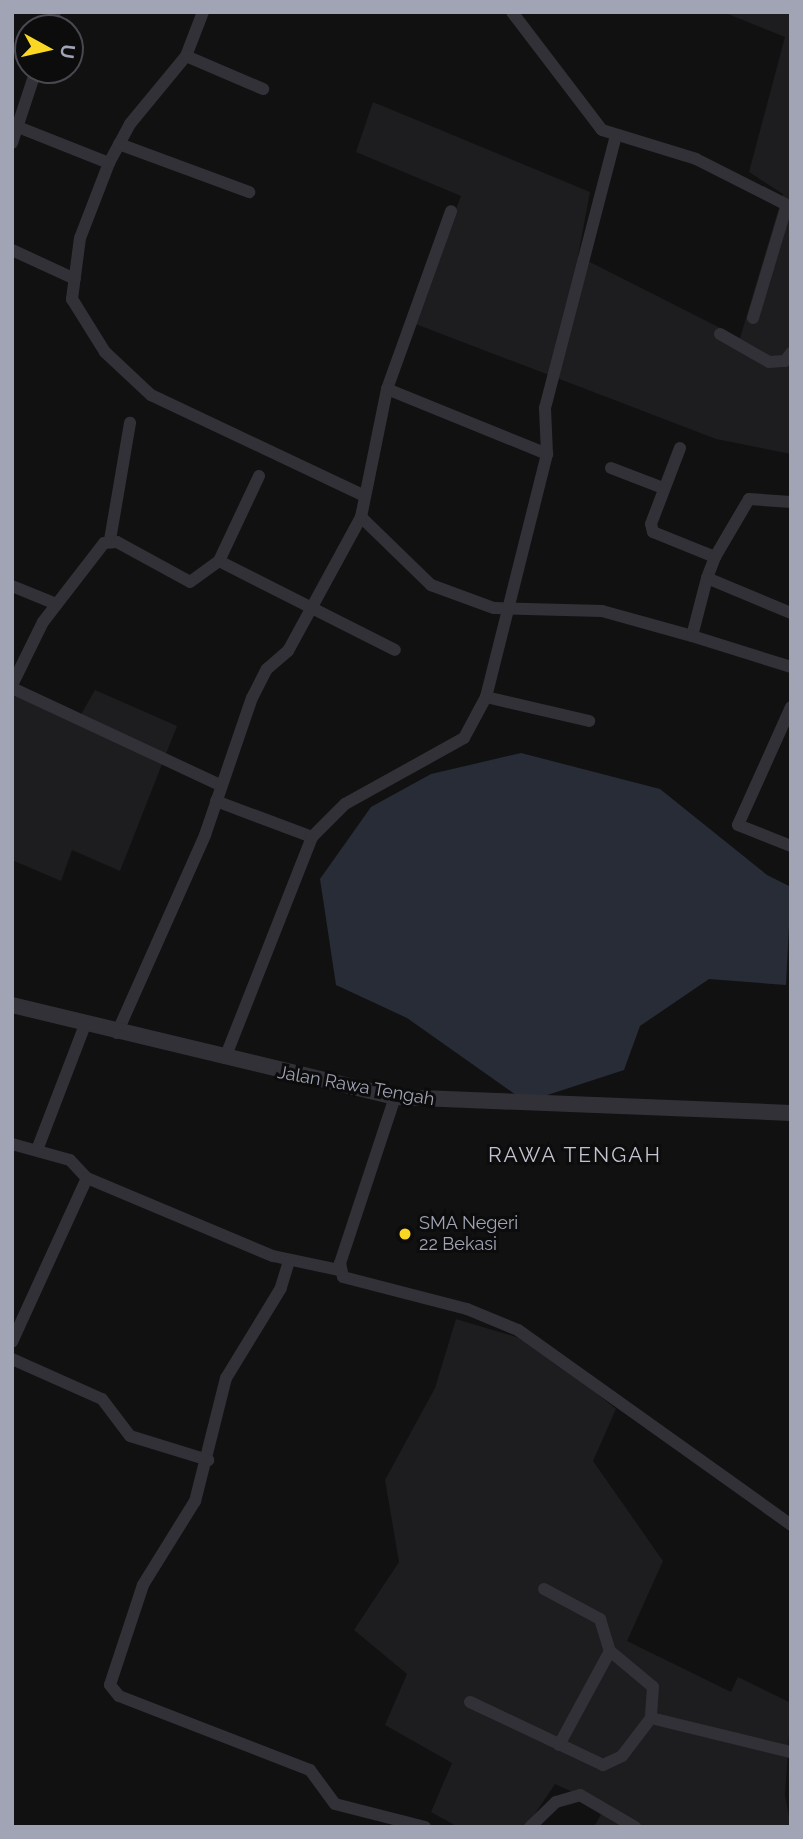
<!DOCTYPE html>
<style>
body{margin:0}
#map{position:relative;width:803px;height:1839px;overflow:hidden;background:#111112;font-family:Raleway,sans-serif}
div>[style]{position:absolute}
.built>*{inset:0;background:#1d1d1f}
.water>*{inset:0;background:#272c36}
.minor>*{height:12px;margin:-6px;padding:0 6px;transform-origin:6px;border-radius:6px;background:#323137}
.tertiary>*{height:16px;margin:-8px;padding:0 8px;transform-origin:8px;border-radius:8px;background:#323137}
.dots>*{width:19px;height:19px;translate:-50% -50%;box-sizing:border-box;border:4px solid #0c0c0d;border-radius:50%}
span{translate:-50% -50%;white-space:nowrap;text-align:center;line-height:1.15;-webkit-text-stroke:6px #0c0c0d;paint-order:stroke}
.street-label{font-size:18px;color:#a1a4b4}
.poi-label{font-size:18px;color:#a1a4b4}
.left{translate:0 -50%;text-align:left}
.quarter-label{font-size:21px;color:#c2c3cf;letter-spacing:2px}
.frame{position:absolute;inset:0;border:14px solid #a1a4b4;pointer-events:none}
.north{position:absolute;left:14px;top:14px;width:70px;height:70px;box-sizing:border-box;background:#0c0c0d;border:2px solid #484950;border-radius:50%;rotate:98deg;font-size:19px;font-weight:700;line-height:28px;text-align:center;color:#a1a4b4}
.north::after{content:'';display:block;margin:auto;width:24px;height:32px;background:#f9d722;clip-path:polygon(50% 0,100% 100%,50% 72%,0 100%)}
</style>
<div id="map">
<div class="built">
<div style="clip-path:polygon(723px 12px,791px 12px,791px 454px,716px 439px,413px 323px,461px 196px,356px 152px,373px 102px,590px 192px,578px 256px,740px 338px,783px 194px,749px 172px,785px 37px)"></div>
<div style="clip-path:polygon(12px 688px,79px 718px,95px 690px,177px 726px,120px 871px,72px 850px,61px 881px,12px 860px)"></div>
<div style="clip-path:polygon(456px 1319px,533px 1342px,616px 1409px,593px 1461px,663px 1561px,627px 1641px,731px 1692px,738px 1677px,791px 1703px,785px 1795px,791px 1827px,594px 1827px,605px 1807px,555px 1784px,526px 1827px,458px 1827px,431px 1812px,452px 1763px,385px 1725px,407px 1674px,354px 1630px,399px 1562px,385px 1480px,435px 1388px)"></div>
</div>
<div class="water">
<div style="clip-path:polygon(521px 753px,660px 789px,767px 875px,791px 887px,786px 985px,709px 979px,640px 1026px,624px 1070px,526px 1102px,407px 1018px,336px 985px,320px 879px,371px 807px,431px 774px)"></div>
</div>
<div class="minor">
<div style="left:203px;top:12px;width:47px;rotate:111.1deg"></div>
<div style="left:186px;top:56px;width:88px;rotate:129.5deg"></div>
<div style="left:130px;top:124px;width:44px;rotate:118.3deg"></div>
<div style="left:109px;top:163px;width:80px;rotate:111.1deg"></div>
<div style="left:80px;top:238px;width:62px;rotate:97.5deg"></div>
<div style="left:72px;top:299px;width:62px;rotate:58.1deg"></div>
<div style="left:105px;top:352px;width:63px;rotate:43.1deg"></div>
<div style="left:151px;top:395px;width:234px;rotate:25.3deg"></div>
<div style="left:512px;top:12px;width:148px;rotate:52.7deg"></div>
<div style="left:602px;top:130px;width:98px;rotate:17.1deg"></div>
<div style="left:696px;top:159px;width:106px;rotate:26.8deg"></div>
<div style="left:50px;top:28px;width:17px;rotate:-73deg"></div>
<div style="left:186px;top:56px;width:84px;rotate:23.2deg"></div>
<div style="left:18px;top:127px;width:98px;rotate:21.6deg"></div>
<div style="left:12px;top:143px;width:77px;rotate:-71.8deg"></div>
<div style="left:119px;top:144px;width:139px;rotate:20.3deg"></div>
<div style="left:12px;top:250px;width:69px;rotate:24.7deg"></div>
<div style="left:753px;top:318px;width:118px;rotate:-73.3deg"></div>
<div style="left:720px;top:334px;width:56px;rotate:29.7deg"></div>
<div style="left:769px;top:362px;width:16px;rotate:-4deg"></div>
<div style="left:785px;top:361px;width:10px;rotate:-53deg"></div>
<div style="left:387px;top:389px;width:189px;rotate:-70.2deg"></div>
<div style="left:680px;top:448px;width:81px;rotate:110.9deg"></div>
<div style="left:651px;top:524px;width:8px;rotate:76deg"></div>
<div style="left:653px;top:532px;width:67px;rotate:22deg"></div>
<div style="left:715px;top:557px;width:22px;rotate:111deg"></div>
<div style="left:611px;top:468px;width:56px;rotate:21deg"></div>
<div style="left:361px;top:517px;width:98px;rotate:44.2deg"></div>
<div style="left:431px;top:585px;width:67px;rotate:20.1deg"></div>
<div style="left:494px;top:608px;width:108px;rotate:1.6deg"></div>
<div style="left:602px;top:611px;width:93px;rotate:15.5deg"></div>
<div style="left:692px;top:636px;width:60px;rotate:-75.5deg"></div>
<div style="left:707px;top:578px;width:91px;rotate:22.6deg"></div>
<div style="left:110px;top:540px;width:119px;rotate:-80.3deg"></div>
<div style="left:715px;top:557px;width:67px;rotate:-59.6deg"></div>
<div style="left:749px;top:499px;width:42px;rotate:4.1deg"></div>
<div style="left:219px;top:561px;width:197px;rotate:26.8deg"></div>
<div style="left:12px;top:586px;width:48px;rotate:22.2deg"></div>
<div style="left:692px;top:636px;width:104px;rotate:17.4deg"></div>
<div style="left:12px;top:685px;width:70px;rotate:-63.8deg"></div>
<div style="left:43px;top:622px;width:100px;rotate:-52.3deg"></div>
<div style="left:104px;top:543px;width:13px;rotate:-4deg"></div>
<div style="left:117px;top:542px;width:83px;rotate:28.7deg"></div>
<div style="left:190px;top:582px;width:36px;rotate:-36deg"></div>
<div style="left:219px;top:561px;width:94px;rotate:-64.8deg"></div>
<div style="left:12px;top:688px;width:230px;rotate:25deg"></div>
<div style="left:486px;top:697px;width:106px;rotate:13.1deg"></div>
<div style="left:791px;top:707px;width:129px;rotate:114.2deg"></div>
<div style="left:738px;top:825px;width:57px;rotate:21.6deg"></div>
<div style="left:216px;top:801px;width:103px;rotate:20.6deg"></div>
<div style="left:117px;top:1033px;width:217px;rotate:-66deg"></div>
<div style="left:205px;top:835px;width:145px;rotate:-71.1deg"></div>
<div style="left:252px;top:698px;width:33px;rotate:-63deg"></div>
<div style="left:267px;top:669px;width:28px;rotate:-41deg"></div>
<div style="left:288px;top:651px;width:153px;rotate:-61.4deg"></div>
<div style="left:361px;top:517px;width:131px;rotate:-78.5deg"></div>
<div style="left:387px;top:389px;width:173px;rotate:22.1deg"></div>
<div style="left:225px;top:1058px;width:238px;rotate:-68.5deg"></div>
<div style="left:312px;top:837px;width:47px;rotate:-45deg"></div>
<div style="left:345px;top:804px;width:136px;rotate:-29deg"></div>
<div style="left:464px;top:738px;width:47px;rotate:-61.8deg"></div>
<div style="left:486px;top:697px;width:251px;rotate:-75.9deg"></div>
<div style="left:547px;top:454px;width:46px;rotate:-92.5deg"></div>
<div style="left:545px;top:408px;width:278px;rotate:-75.4deg"></div>
<div style="left:395px;top:1097px;width:175px;rotate:108.3deg"></div>
<div style="left:340px;top:1263px;width:14px;rotate:78deg"></div>
<div style="left:343px;top:1277px;width:128px;rotate:14.5deg"></div>
<div style="left:467px;top:1309px;width:55px;rotate:22.4deg"></div>
<div style="left:518px;top:1330px;width:335px;rotate:35.5deg"></div>
<div style="left:12px;top:1144px;width:60px;rotate:15.4deg"></div>
<div style="left:70px;top:1160px;width:25px;rotate:47deg"></div>
<div style="left:87px;top:1178px;width:180px;rotate:114.6deg"></div>
<div style="left:37px;top:1150px;width:134px;rotate:-69deg"></div>
<div style="left:87px;top:1178px;width:202px;rotate:22.8deg"></div>
<div style="left:273px;top:1256px;width:67px;rotate:12deg"></div>
<div style="left:289px;top:1261px;width:28px;rotate:107deg"></div>
<div style="left:281px;top:1288px;width:105px;rotate:121.4deg"></div>
<div style="left:226px;top:1378px;width:127px;rotate:104.1deg"></div>
<div style="left:195px;top:1501px;width:99px;rotate:121.8deg"></div>
<div style="left:143px;top:1585px;width:105px;rotate:108.3deg"></div>
<div style="left:110px;top:1685px;width:14px;rotate:51deg"></div>
<div style="left:119px;top:1696px;width:205px;rotate:21.2deg"></div>
<div style="left:310px;top:1770px;width:42px;rotate:53.7deg"></div>
<div style="left:335px;top:1804px;width:93px;rotate:14.3deg"></div>
<div style="left:12px;top:1359px;width:98px;rotate:24deg"></div>
<div style="left:102px;top:1399px;width:46px;rotate:52.9deg"></div>
<div style="left:130px;top:1436px;width:82px;rotate:17.1deg"></div>
<div style="left:544px;top:1589px;width:64px;rotate:28.2deg"></div>
<div style="left:600px;top:1619px;width:34px;rotate:73deg"></div>
<div style="left:610px;top:1651px;width:56px;rotate:39.9deg"></div>
<div style="left:653px;top:1687px;width:31px;rotate:94deg"></div>
<div style="left:470px;top:1702px;width:147px;rotate:25.3deg"></div>
<div style="left:603px;top:1765px;width:21px;rotate:-25deg"></div>
<div style="left:622px;top:1756px;width:48px;rotate:-52.7deg"></div>
<div style="left:651px;top:1718px;width:144px;rotate:13.7deg"></div>
<div style="left:559px;top:1745px;width:107px;rotate:-61.5deg"></div>
<div style="left:530px;top:1827px;width:36px;rotate:-44deg"></div>
<div style="left:556px;top:1802px;width:25px;rotate:-16deg"></div>
<div style="left:580px;top:1795px;width:64px;rotate:30.2deg"></div>
</div>
<div class="tertiary">
<div style="left:12px;top:1005px;width:394px;rotate:13.5deg"></div>
<div style="left:395px;top:1097px;width:396px;rotate:2.3deg"></div>
</div>
<div class="dots">
<div style="left:405px;top:1234px;background:#f9d722"></div>
</div>
<div class="street-label">
<span style="left:356px;top:1086px;rotate:10deg">Jalan Rawa Tengah</span>
</div>
<div class="poi-label">
<span class="left" style="left:419px;top:1234px">SMA Negeri<br>22 Bekasi</span>
</div>
<div class="quarter-label">
<span style="left:575px;top:1155px">RAWA TENGAH</span>
</div>
<div class="frame"></div>
<div class="north">U</div>
</div>
